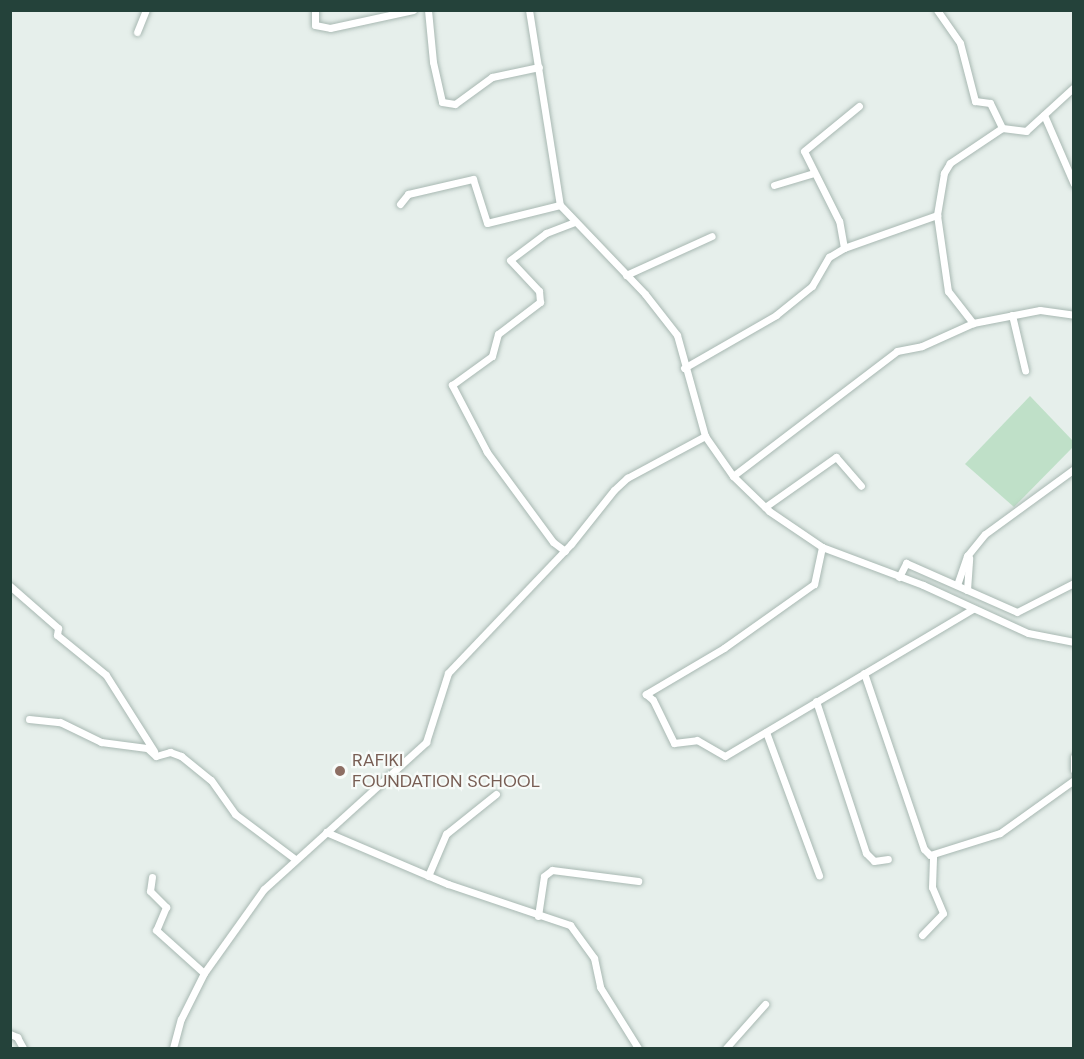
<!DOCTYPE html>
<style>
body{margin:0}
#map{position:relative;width:1084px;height:1059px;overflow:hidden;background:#e6efeb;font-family:"DM Sans",sans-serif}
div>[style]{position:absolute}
.green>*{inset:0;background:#bfe0c8}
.roads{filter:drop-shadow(0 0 2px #a8b8b2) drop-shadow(0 0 2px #a8b8b2)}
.minor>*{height:7px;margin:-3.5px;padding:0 3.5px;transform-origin:3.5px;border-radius:3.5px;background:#fff}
.dots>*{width:16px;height:16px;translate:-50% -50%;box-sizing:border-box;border:3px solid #f7fbf9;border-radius:50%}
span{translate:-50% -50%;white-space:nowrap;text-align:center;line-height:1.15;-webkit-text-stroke:4.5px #f7fbf9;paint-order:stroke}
.education-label{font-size:18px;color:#785e54}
.left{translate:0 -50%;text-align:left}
.frame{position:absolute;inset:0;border:12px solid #24423a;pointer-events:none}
</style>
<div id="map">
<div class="green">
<div style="clip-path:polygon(1030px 396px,1073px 441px,1073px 447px,1014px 507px,965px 464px)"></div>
</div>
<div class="roads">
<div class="minor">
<div style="left:315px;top:10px;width:15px;rotate:90deg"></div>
<div style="left:315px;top:25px;width:15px;rotate:11deg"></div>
<div style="left:330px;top:28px;width:85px;rotate:-12.2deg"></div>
<div style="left:428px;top:10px;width:52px;rotate:84.5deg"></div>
<div style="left:433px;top:62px;width:41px;rotate:77.3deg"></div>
<div style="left:442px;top:102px;width:13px;rotate:9deg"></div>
<div style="left:455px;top:104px;width:46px;rotate:-36.1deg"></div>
<div style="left:492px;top:77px;width:48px;rotate:-12deg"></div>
<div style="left:529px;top:10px;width:197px;rotate:81deg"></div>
<div style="left:560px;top:205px;width:123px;rotate:46.3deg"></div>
<div style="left:645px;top:294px;width:52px;rotate:52deg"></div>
<div style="left:677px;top:335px;width:105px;rotate:74.5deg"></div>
<div style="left:705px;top:436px;width:49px;rotate:55deg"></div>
<div style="left:733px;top:476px;width:50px;rotate:44.2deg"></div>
<div style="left:769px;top:511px;width:64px;rotate:34.2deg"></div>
<div style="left:822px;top:547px;width:108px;rotate:20.6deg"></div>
<div style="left:923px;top:585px;width:115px;rotate:24.6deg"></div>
<div style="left:1028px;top:633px;width:47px;rotate:11.1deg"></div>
<div style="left:937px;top:10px;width:40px;rotate:55.1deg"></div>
<div style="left:960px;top:43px;width:60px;rotate:75.5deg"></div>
<div style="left:975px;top:101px;width:15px;rotate:8deg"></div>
<div style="left:990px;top:103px;width:28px;rotate:64deg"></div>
<div style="left:137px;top:32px;width:24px;rotate:-68deg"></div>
<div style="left:1074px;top:87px;width:65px;rotate:137.5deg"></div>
<div style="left:1026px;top:131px;width:24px;rotate:-173deg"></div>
<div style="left:1002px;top:128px;width:63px;rotate:146.1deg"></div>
<div style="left:950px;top:163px;width:12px;rotate:121deg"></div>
<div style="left:944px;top:173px;width:43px;rotate:99.5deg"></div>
<div style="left:937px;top:215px;width:77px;rotate:81.8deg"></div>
<div style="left:948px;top:291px;width:41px;rotate:52deg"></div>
<div style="left:973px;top:323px;width:68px;rotate:-11deg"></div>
<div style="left:1040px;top:310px;width:34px;rotate:8deg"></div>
<div style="left:1044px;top:115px;width:75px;rotate:66.5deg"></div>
<div style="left:774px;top:185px;width:42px;rotate:-16.7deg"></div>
<div style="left:400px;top:204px;width:13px;rotate:-51deg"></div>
<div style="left:408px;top:194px;width:67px;rotate:-13deg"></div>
<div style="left:473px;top:179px;width:46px;rotate:72.3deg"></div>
<div style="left:487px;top:223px;width:75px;rotate:-13.9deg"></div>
<div style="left:844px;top:248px;width:27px;rotate:-100deg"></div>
<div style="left:839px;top:221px;width:78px;rotate:-116.6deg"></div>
<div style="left:804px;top:151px;width:71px;rotate:-39.3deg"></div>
<div style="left:626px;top:275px;width:94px;rotate:-24.4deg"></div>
<div style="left:1012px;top:315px;width:57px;rotate:76.7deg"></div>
<div style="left:684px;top:368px;width:106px;rotate:-29.9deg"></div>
<div style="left:776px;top:315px;width:46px;rotate:-38.9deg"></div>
<div style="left:812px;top:286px;width:34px;rotate:-60deg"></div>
<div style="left:829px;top:257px;width:17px;rotate:-31deg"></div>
<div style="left:844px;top:248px;width:99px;rotate:-19.5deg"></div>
<div style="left:733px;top:476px;width:206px;rotate:-37.3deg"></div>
<div style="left:897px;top:351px;width:25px;rotate:-11deg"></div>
<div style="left:922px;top:346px;width:56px;rotate:-24.3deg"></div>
<div style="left:765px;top:507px;width:87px;rotate:-35.2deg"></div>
<div style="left:836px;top:457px;width:38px;rotate:49deg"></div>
<div style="left:822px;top:547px;width:38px;rotate:102deg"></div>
<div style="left:814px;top:584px;width:110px;rotate:144.6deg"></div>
<div style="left:724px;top:648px;width:91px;rotate:149.5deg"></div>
<div style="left:646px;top:694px;width:9px;rotate:41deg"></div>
<div style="left:653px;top:700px;width:48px;rotate:64deg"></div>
<div style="left:674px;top:743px;width:23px;rotate:-7deg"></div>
<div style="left:697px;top:740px;width:32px;rotate:30deg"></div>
<div style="left:725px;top:756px;width:288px;rotate:-30.7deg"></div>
<div style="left:565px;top:551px;width:15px;rotate:-143deg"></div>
<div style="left:553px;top:542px;width:112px;rotate:-126.3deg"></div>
<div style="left:487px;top:452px;width:76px;rotate:-117.6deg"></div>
<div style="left:452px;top:385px;width:49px;rotate:-35.9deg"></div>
<div style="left:492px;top:356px;width:23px;rotate:-75deg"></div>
<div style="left:498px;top:334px;width:53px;rotate:-37.3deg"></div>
<div style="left:540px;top:302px;width:11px;rotate:-95deg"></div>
<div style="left:539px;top:291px;width:42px;rotate:-133.1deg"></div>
<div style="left:510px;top:260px;width:45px;rotate:-36.9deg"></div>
<div style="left:546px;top:233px;width:30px;rotate:-21deg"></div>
<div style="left:899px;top:577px;width:16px;rotate:-63deg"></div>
<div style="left:906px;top:563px;width:121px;rotate:23.8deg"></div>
<div style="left:1017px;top:612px;width:64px;rotate:-27deg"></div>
<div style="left:957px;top:585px;width:31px;rotate:-71deg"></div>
<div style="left:967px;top:556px;width:28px;rotate:-51deg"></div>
<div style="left:985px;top:534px;width:110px;rotate:-36.1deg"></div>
<div style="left:10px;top:586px;width:64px;rotate:41.2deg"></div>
<div style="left:58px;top:628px;width:7px;rotate:98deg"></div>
<div style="left:57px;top:635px;width:63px;rotate:39.2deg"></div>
<div style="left:106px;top:675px;width:90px;rotate:57.7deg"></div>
<div style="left:967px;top:590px;width:32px;rotate:-86deg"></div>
<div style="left:864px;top:673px;width:186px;rotate:71.2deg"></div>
<div style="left:924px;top:849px;width:8px;rotate:45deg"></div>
<div style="left:930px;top:855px;width:73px;rotate:-17.4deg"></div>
<div style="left:1000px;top:833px;width:91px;rotate:-35.6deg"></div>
<div style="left:816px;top:701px;width:160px;rotate:71.8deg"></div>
<div style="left:866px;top:853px;width:11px;rotate:45deg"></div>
<div style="left:874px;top:861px;width:14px;rotate:-8deg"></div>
<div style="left:29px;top:719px;width:31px;rotate:6deg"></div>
<div style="left:60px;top:722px;width:46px;rotate:26deg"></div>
<div style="left:101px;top:742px;width:46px;rotate:7.4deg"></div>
<div style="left:147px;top:748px;width:12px;rotate:42deg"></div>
<div style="left:156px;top:756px;width:15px;rotate:-16deg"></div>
<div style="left:170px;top:752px;width:12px;rotate:20deg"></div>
<div style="left:181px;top:756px;width:38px;rotate:39deg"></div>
<div style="left:211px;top:780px;width:42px;rotate:54.8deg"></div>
<div style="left:235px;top:814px;width:75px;rotate:36.9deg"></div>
<div style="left:766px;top:732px;width:153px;rotate:69.7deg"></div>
<div style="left:1074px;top:757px;width:13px;rotate:90deg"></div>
<div style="left:326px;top:832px;width:133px;rotate:23.1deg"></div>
<div style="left:448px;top:884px;width:129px;rotate:18.6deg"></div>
<div style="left:570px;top:925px;width:41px;rotate:54deg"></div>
<div style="left:594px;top:958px;width:30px;rotate:78deg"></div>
<div style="left:600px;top:987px;width:72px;rotate:58.1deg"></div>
<div style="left:428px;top:876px;width:46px;rotate:-66.8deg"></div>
<div style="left:446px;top:834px;width:64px;rotate:-38.7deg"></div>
<div style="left:152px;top:877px;width:14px;rotate:98deg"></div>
<div style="left:150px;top:891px;width:23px;rotate:45deg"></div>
<div style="left:166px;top:907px;width:25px;rotate:113deg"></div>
<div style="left:156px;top:930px;width:64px;rotate:41.9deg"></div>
<div style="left:538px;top:916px;width:40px;rotate:-81.5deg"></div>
<div style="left:544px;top:876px;width:10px;rotate:-37deg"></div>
<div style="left:552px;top:870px;width:87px;rotate:7.3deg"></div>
<div style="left:922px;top:935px;width:30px;rotate:-46deg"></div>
<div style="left:943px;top:913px;width:28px;rotate:-113deg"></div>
<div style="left:932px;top:887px;width:31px;rotate:-88deg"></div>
<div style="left:10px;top:1034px;width:8px;rotate:23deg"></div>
<div style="left:17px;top:1037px;width:13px;rotate:61deg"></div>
<div style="left:173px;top:1048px;width:30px;rotate:-75deg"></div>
<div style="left:181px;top:1019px;width:51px;rotate:-63.4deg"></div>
<div style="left:204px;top:973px;width:103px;rotate:-54.5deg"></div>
<div style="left:264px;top:889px;width:219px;rotate:-42.2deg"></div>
<div style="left:426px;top:742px;width:72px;rotate:-72.3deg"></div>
<div style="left:448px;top:673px;width:178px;rotate:-46.4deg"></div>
<div style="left:571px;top:544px;width:69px;rotate:-51.5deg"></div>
<div style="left:614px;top:490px;width:18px;rotate:-43deg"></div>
<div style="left:627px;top:478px;width:89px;rotate:-28.3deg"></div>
<div style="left:726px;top:1048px;width:59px;rotate:-48.4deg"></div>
</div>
</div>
<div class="dots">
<div style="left:340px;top:771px;background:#8d6e63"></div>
</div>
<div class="education-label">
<span class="left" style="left:352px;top:771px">RAFIKI<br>FOUNDATION SCHOOL</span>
</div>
<div class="frame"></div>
</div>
